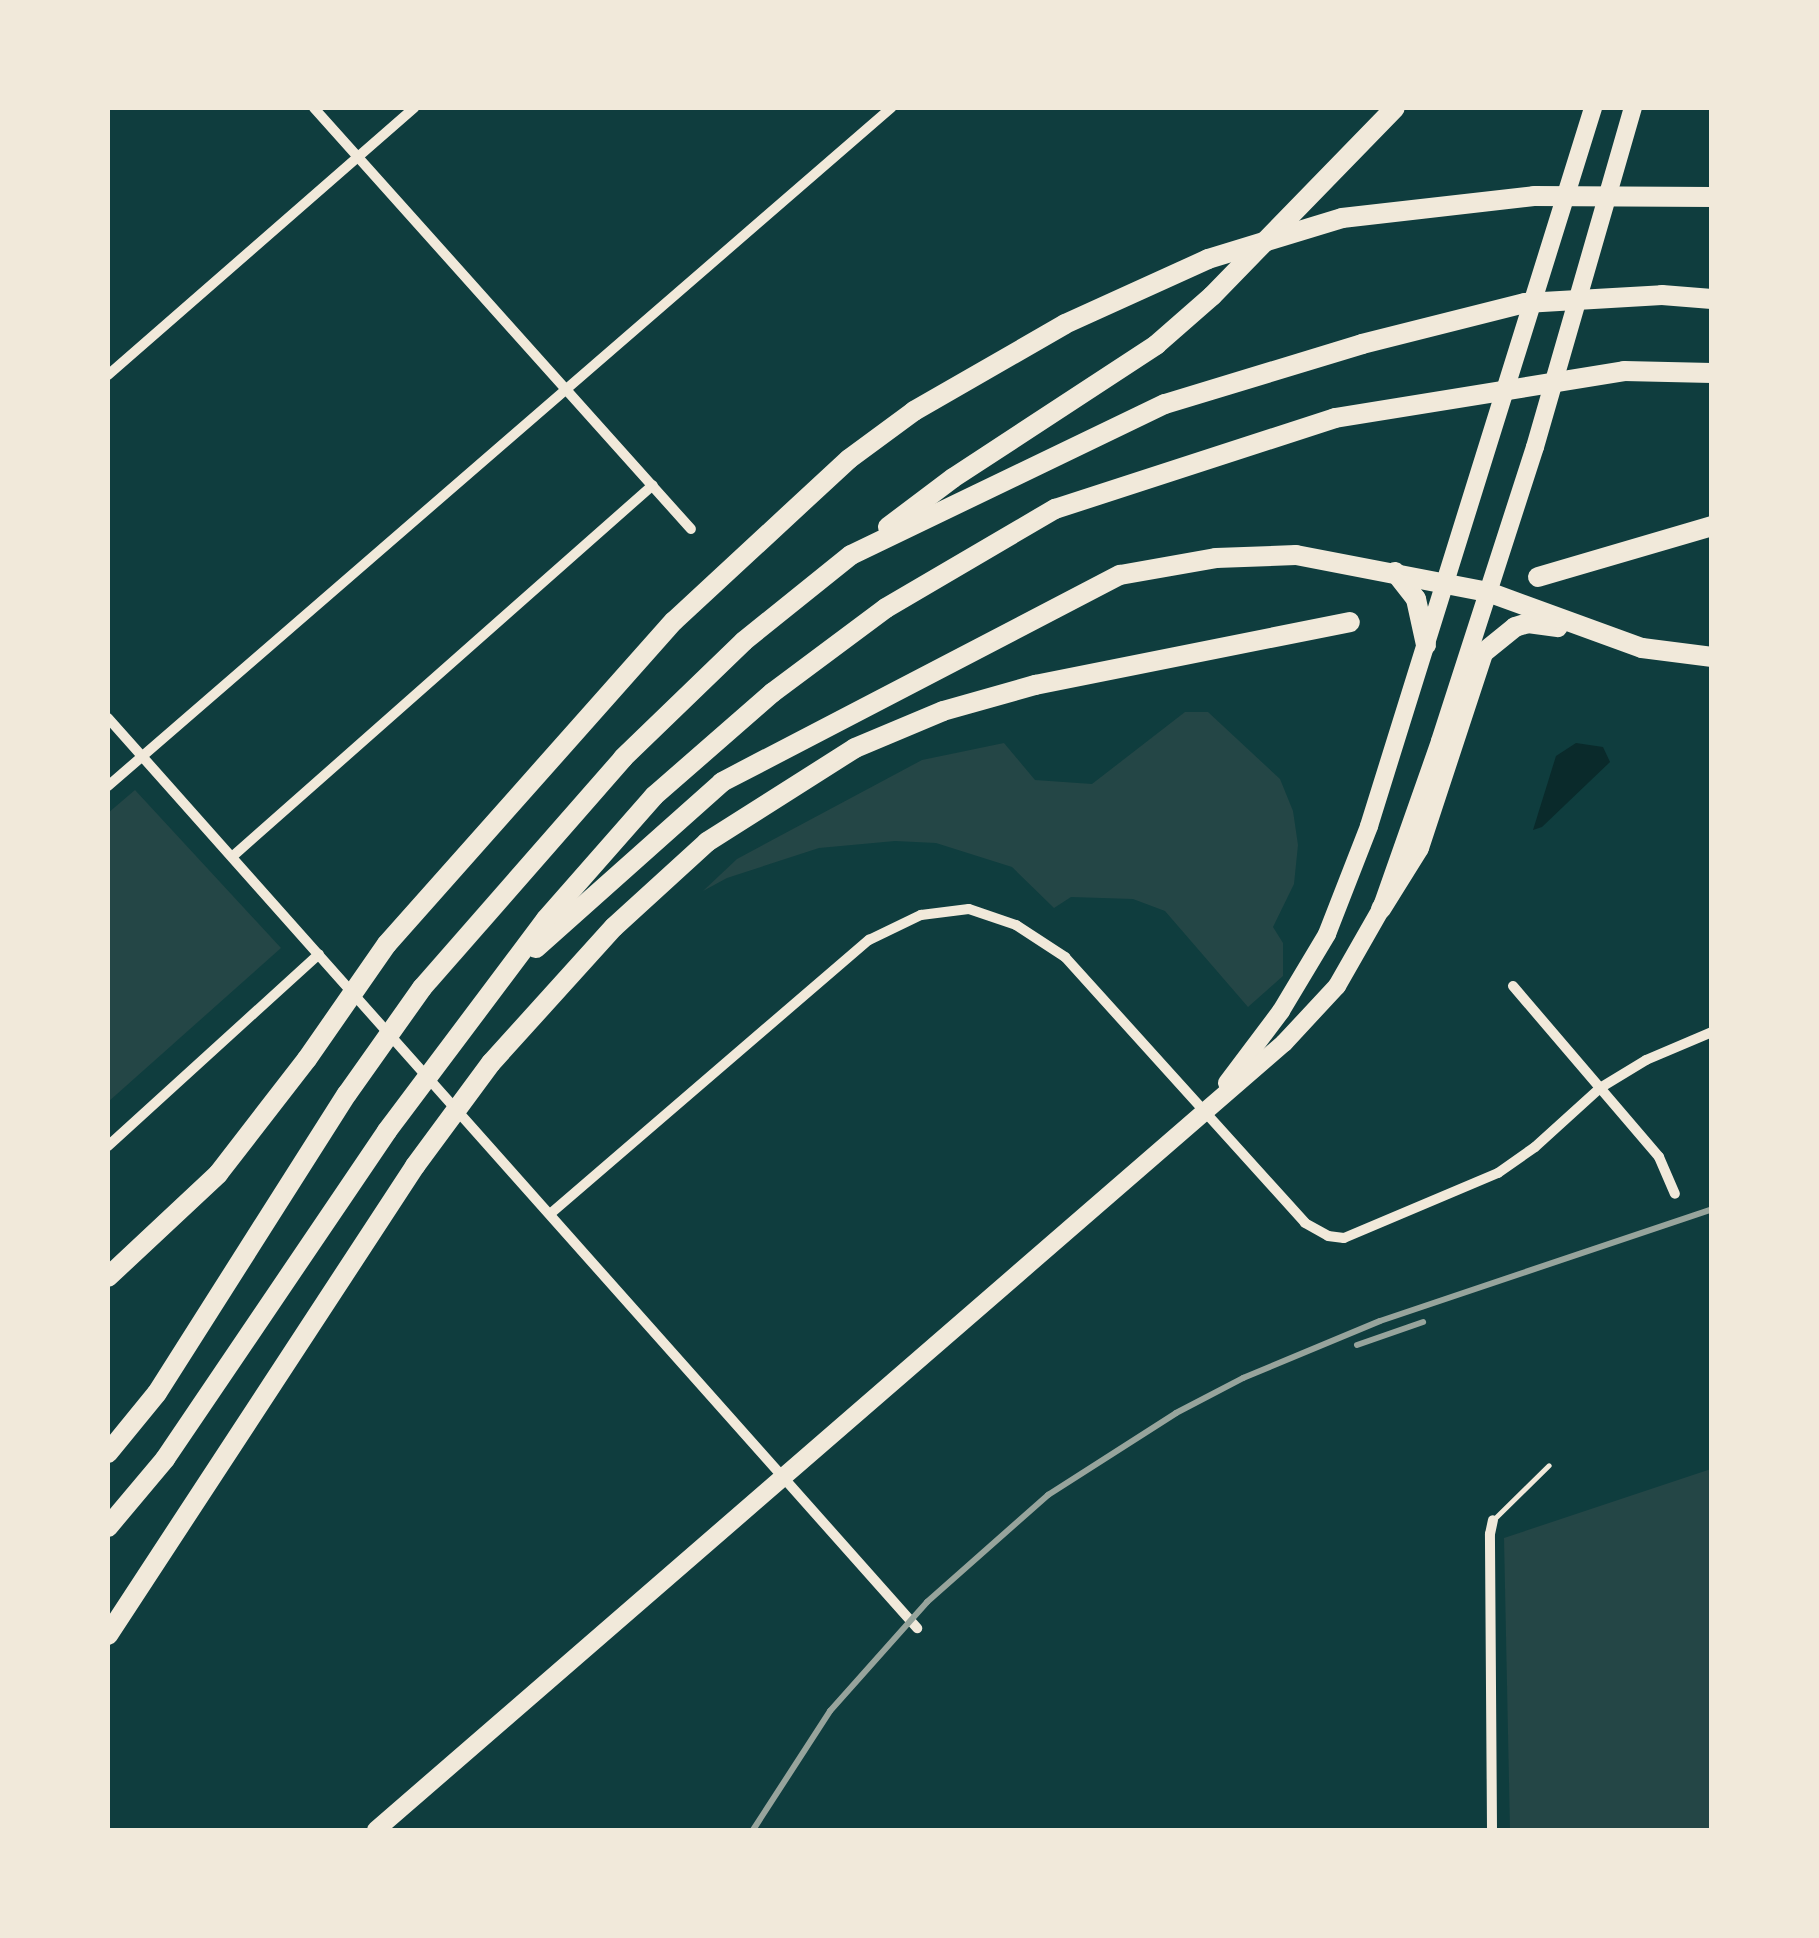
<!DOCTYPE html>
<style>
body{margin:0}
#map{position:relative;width:1819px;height:1938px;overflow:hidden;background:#0f3d3e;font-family:Roboto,sans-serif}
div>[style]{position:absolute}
.green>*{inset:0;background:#244646}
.water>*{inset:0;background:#0a2a2b}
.service>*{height:5px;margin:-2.5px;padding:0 2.5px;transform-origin:2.5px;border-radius:2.5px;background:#f1e9da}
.minor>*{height:10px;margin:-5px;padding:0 5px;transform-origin:5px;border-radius:5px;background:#f1e9da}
.primary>*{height:18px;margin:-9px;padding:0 9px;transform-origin:9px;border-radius:9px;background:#f1e9da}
.motorway>*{height:20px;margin:-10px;padding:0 10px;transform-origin:10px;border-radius:10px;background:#f1e9da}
.rail>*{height:6px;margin:-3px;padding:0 3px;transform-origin:3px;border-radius:3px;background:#97a49c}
span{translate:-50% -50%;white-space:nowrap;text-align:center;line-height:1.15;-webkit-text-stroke:8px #f1e9da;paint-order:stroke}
.frame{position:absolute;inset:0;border:110px solid #f1e9da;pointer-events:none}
</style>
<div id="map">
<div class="green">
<div style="clip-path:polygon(1185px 712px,1208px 712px,1280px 779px,1293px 811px,1298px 845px,1294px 884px,1273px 927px,1283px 943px,1283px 976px,1248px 1007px,1165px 911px,1133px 899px,1071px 897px,1054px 908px,1012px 867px,936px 843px,895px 841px,819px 848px,727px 878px,703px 891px,737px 859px,922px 760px,1004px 743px,1035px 780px,1092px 784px)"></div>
<div style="clip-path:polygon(135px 790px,281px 948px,108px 1102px,108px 813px)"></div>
<div style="clip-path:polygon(1711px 1469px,1711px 1830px,1510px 1830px,1504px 1538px)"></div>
</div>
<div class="water">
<div style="clip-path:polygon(1576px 743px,1603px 747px,1610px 762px,1542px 827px,1533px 830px,1556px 756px)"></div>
</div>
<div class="service">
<div style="left:1493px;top:1520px;width:78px;rotate:-44.5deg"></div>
</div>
<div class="minor">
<div style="left:314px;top:108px;width:565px;rotate:48.16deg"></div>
<div style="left:108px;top:375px;width:406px;rotate:-41.1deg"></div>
<div style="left:108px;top:718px;width:1218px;rotate:48.36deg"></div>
<div style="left:108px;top:786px;width:1036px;rotate:-40.89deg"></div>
<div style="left:233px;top:856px;width:560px;rotate:-41.46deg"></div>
<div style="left:1513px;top:986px;width:225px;rotate:49.5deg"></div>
<div style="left:1659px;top:1157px;width:40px;rotate:66.6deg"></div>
<div style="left:108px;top:1146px;width:285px;rotate:-42.3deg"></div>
<div style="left:550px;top:1214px;width:421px;rotate:-40.7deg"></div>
<div style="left:869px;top:940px;width:58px;rotate:-25.7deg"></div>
<div style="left:921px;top:915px;width:48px;rotate:-7.1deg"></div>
<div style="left:969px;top:909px;width:50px;rotate:18.8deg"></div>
<div style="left:1016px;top:925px;width:59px;rotate:33.1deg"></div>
<div style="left:1065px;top:957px;width:358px;rotate:47.9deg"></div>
<div style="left:1305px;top:1223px;width:26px;rotate:29deg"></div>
<div style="left:1328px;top:1236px;width:16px;rotate:7deg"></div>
<div style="left:1344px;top:1238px;width:167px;rotate:-22.9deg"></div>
<div style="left:1498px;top:1173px;width:45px;rotate:-35.1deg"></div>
<div style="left:1535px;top:1147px;width:88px;rotate:-42.2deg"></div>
<div style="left:1600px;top:1088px;width:54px;rotate:-31.3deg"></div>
<div style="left:1646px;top:1060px;width:72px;rotate:-23deg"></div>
<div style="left:1492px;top:1830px;width:296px;rotate:-90.4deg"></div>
<div style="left:1490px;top:1534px;width:14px;rotate:-78deg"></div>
</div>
<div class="primary">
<div style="left:1227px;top:1083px;width:90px;rotate:-53.1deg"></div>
<div style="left:1281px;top:1011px;width:90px;rotate:-59.1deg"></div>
<div style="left:1327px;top:934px;width:116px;rotate:-68.7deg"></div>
<div style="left:1369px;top:826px;width:752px;rotate:-72.67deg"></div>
<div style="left:376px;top:1830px;width:1202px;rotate:-40.92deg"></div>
<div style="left:1284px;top:1043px;width:78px;rotate:-47.1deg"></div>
<div style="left:1337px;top:986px;width:89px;rotate:-60.3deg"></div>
<div style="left:1381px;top:909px;width:178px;rotate:-70.6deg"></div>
<div style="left:1440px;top:741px;width:309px;rotate:-72.1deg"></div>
<div style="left:1535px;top:447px;width:353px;rotate:-73.9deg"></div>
</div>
<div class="motorway">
<div style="left:888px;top:527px;width:81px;rotate:-37deg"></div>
<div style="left:953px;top:478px;width:243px;rotate:-33.2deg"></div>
<div style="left:1156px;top:345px;width:74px;rotate:-41.2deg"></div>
<div style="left:1212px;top:296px;width:262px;rotate:-45.8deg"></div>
<div style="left:1395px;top:572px;width:34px;rotate:52deg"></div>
<div style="left:1416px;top:599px;width:47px;rotate:77.7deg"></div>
<div style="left:1538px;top:577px;width:181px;rotate:-16.3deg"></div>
<div style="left:1381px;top:909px;width:72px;rotate:-58.1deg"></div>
<div style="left:1419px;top:848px;width:205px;rotate:-71.8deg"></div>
<div style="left:1483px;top:653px;width:41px;rotate:-39.1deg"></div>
<div style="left:1515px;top:627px;width:14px;rotate:-17deg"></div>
<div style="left:1528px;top:623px;width:30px;rotate:8deg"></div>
<div style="left:536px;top:948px;width:249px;rotate:-41.7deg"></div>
<div style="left:722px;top:782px;width:449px;rotate:-27.5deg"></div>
<div style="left:1120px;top:575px;width:97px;rotate:-10deg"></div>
<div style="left:1216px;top:558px;width:80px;rotate:-2.1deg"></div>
<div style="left:1296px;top:555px;width:196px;rotate:10.9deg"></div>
<div style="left:1488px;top:592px;width:164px;rotate:20deg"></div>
<div style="left:1642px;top:648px;width:71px;rotate:7.3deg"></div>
<div style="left:108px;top:1277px;width:151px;rotate:-43.1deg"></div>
<div style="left:218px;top:1174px;width:145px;rotate:-52.3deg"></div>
<div style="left:307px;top:1059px;width:140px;rotate:-55.2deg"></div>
<div style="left:387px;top:944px;width:432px;rotate:-48.4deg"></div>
<div style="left:674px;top:621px;width:238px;rotate:-42.8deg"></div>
<div style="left:849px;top:459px;width:81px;rotate:-36.4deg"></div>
<div style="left:914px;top:411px;width:174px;rotate:-29.9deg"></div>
<div style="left:1065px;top:324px;width:157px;rotate:-24.4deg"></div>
<div style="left:1208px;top:259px;width:140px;rotate:-17deg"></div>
<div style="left:1342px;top:218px;width:193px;rotate:-6.5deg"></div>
<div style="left:1534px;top:196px;width:178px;rotate:0.3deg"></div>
<div style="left:108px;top:1453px;width:77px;rotate:-50.8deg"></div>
<div style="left:157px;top:1393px;width:354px;rotate:-57.6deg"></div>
<div style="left:347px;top:1094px;width:130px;rotate:-54.7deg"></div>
<div style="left:422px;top:988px;width:305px;rotate:-48.8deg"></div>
<div style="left:623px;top:758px;width:168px;rotate:-44deg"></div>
<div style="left:744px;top:641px;width:137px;rotate:-38.8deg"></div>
<div style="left:851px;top:555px;width:348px;rotate:-25.7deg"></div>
<div style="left:1165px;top:404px;width:206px;rotate:-16.9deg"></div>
<div style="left:1362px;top:344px;width:168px;rotate:-14.1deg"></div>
<div style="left:1525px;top:303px;width:137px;rotate:-3.3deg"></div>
<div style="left:1662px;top:295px;width:50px;rotate:4.6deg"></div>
<div style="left:108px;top:1527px;width:89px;rotate:-50deg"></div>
<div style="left:165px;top:1459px;width:396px;rotate:-55.9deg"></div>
<div style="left:387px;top:1131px;width:265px;rotate:-53.1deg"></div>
<div style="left:546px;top:919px;width:164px;rotate:-48.7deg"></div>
<div style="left:654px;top:796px;width:157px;rotate:-41.1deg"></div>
<div style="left:772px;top:693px;width:142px;rotate:-36.7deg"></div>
<div style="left:886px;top:608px;width:196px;rotate:-30.4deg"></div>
<div style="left:1055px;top:509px;width:294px;rotate:-18deg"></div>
<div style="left:1335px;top:418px;width:293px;rotate:-9.2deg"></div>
<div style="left:1624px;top:371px;width:88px;rotate:1.3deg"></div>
<div style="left:108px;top:1635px;width:561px;rotate:-56.79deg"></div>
<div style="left:415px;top:1166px;width:128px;rotate:-53.6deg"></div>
<div style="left:491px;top:1063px;width:183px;rotate:-47.9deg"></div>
<div style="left:614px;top:927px;width:126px;rotate:-42.4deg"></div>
<div style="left:707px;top:842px;width:175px;rotate:-32.4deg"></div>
<div style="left:855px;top:748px;width:95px;rotate:-22.8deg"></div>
<div style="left:943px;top:711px;width:96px;rotate:-15.8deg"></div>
<div style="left:1035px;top:685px;width:321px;rotate:-11.3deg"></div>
</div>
<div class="rail">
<div style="left:1357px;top:1345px;width:70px;rotate:-19.2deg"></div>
<div style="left:753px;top:1830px;width:142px;rotate:-57.1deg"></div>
<div style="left:830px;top:1711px;width:146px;rotate:-48.3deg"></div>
<div style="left:927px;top:1602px;width:162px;rotate:-41.5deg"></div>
<div style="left:1048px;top:1495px;width:152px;rotate:-32.6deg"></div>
<div style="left:1176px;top:1413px;width:76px;rotate:-27.6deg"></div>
<div style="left:1243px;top:1378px;width:148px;rotate:-22.6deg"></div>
<div style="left:1380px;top:1321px;width:350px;rotate:-18.6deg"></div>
</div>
<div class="frame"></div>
</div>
